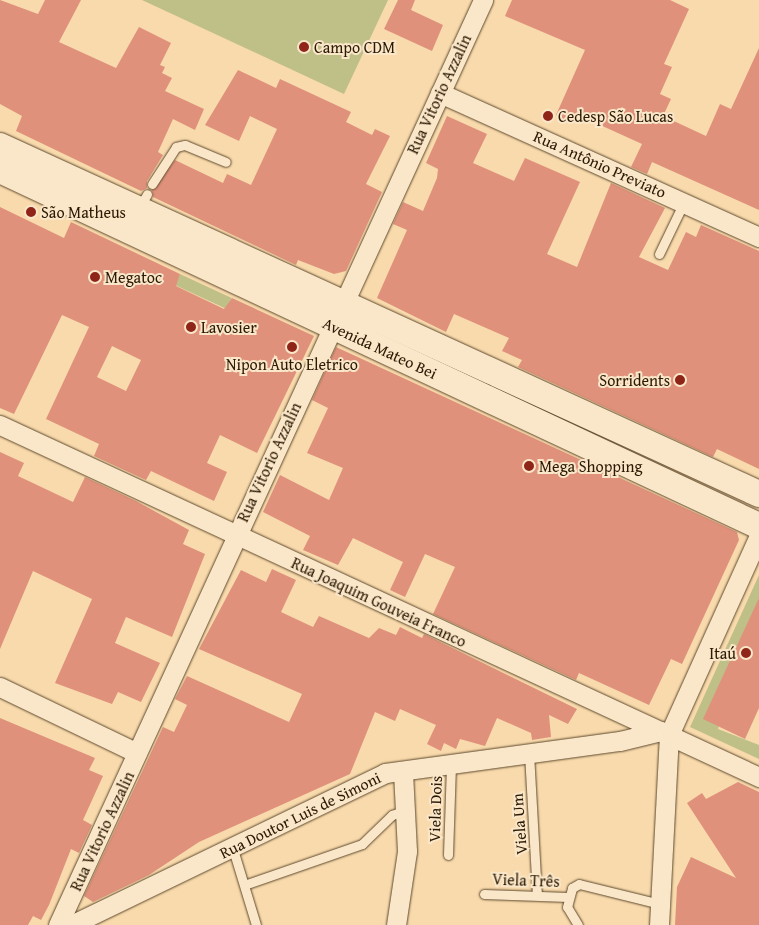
<!DOCTYPE html>
<meta charset="utf-8">
<style>
body{margin:0}
#map{position:relative;width:759px;height:925px;overflow:hidden;background:#f8daac;font-family:"Gentium Book Plus",serif}
div>[style]{position:absolute}
.green>*{inset:0;background:#bfbf88;transform-origin:0 0}
.building>*{inset:0;background:#e0917b}
.roads{filter:drop-shadow(0 0 1px #5e492d) drop-shadow(0 0 1px #5e492d)}
.lane>*{height:9px;margin:-4.5px;padding:0 4.5px;transform-origin:4.5px;border-radius:4.5px;background:#fae7c9}
.street>*{height:19px;margin:-9.5px;padding:0 9.5px;transform-origin:9.5px;border-radius:9.5px;background:#fae7c9}
.secondary>*{height:26px;margin:-13px;padding:0 13px;transform-origin:13px;border-radius:13px;background:#fae7c9}
.dots>*{width:14px;height:14px;translate:-50% -50%;box-sizing:border-box;border:2px solid #fae7c9;border-radius:50%}
span{translate:-50% -50%;white-space:nowrap;text-align:center;line-height:1.15;-webkit-text-stroke:4px #fae7c9;paint-order:stroke}
.poi-label{font-size:16px;color:#2b1903}
.left{translate:0 -50%;text-align:left}
.right{translate:-100% -50%;text-align:right}
.street-label{font-size:16px;color:#2b1903}
</style>
<div id="map">
<div class="green">
<div style="clip-path:polygon(142px 0,388px 0,344px 94px)"></div>
<div style="left:180px;top:274px;width:57px;height:12px;rotate:25deg"></div>
<div style="clip-path:polygon(759px 575px,759px 598px,718px 729px,759px 745px,759px 759px,690px 727px)"></div>
</div>
<div class="building">
<div style="clip-path:polygon(0 0,38px 14px,45px 0,81px 0,59px 42px,116px 68px,139px 27px,171px 43px,160px 65px,165px 67px,162px 73px,172px 78px,165px 91px,204px 109px,195px 130px,173px 119px,158px 152px,163px 155px,147px 181px,147px 188px,141px 191px,16px 131px,22px 116px,0 104px)"></div>
<div style="clip-path:polygon(398px 0,415px 0,411px 10px,443px 25px,432px 51px,384px 29px)"></div>
<div style="clip-path:polygon(512px 0,670px 0,689px 9px,664px 64px,672px 67px,660px 94px,671px 99px,663px 116px,706px 136px,720px 104px,731px 109px,759px 48px,759px 210px,652px 162px,647px 174px,631px 167px,642px 144px,576px 114px,571px 123px,556px 115px,585px 50px,505px 16px)"></div>
<div style="clip-path:polygon(238px 70px,276px 88px,280px 79px,351px 112px,346px 122px,372px 135px,375px 129px,390px 136px,366px 184px,382px 192px,346px 271px,334px 274px,298px 260px,296px 265px,153px 197px,152px 190px,175px 160px,223px 183px,227px 174px,251px 185px,277px 129px,250px 116px,239px 141px,205px 125px)"></div>
<div style="clip-path:polygon(447px 116px,487px 134px,473px 163px,514px 181px,525px 158px,580px 182px,547px 254px,577px 267px,611px 183px,665px 208px,639px 257px,668px 270px,686px 232px,696px 237px,701px 225px,759px 251px,759px 469px,717px 449px,713px 457px,518px 367px,522px 360px,502px 351px,509px 338px,454px 314px,446px 332px,377px 298px,407px 230px,393px 224px,403px 202px,423px 211px,437px 178px,438px 169px,426px 163px)"></div>
<div style="clip-path:polygon(evenodd,0 207px,64px 238px,71px 222px,180px 274px,176px 286px,224px 309px,232px 298px,314px 336px,257px 453px,220px 435px,207px 463px,227px 472px,214px 501px,151px 471px,146px 480px,94px 456px,99px 444px,46px 419px,89px 327px,62px 315px,14px 414px,0 408px,0 207px,112px 346px,141px 360px,126px 391px,97px 377px,112px 346px)"></div>
<div style="clip-path:polygon(336px 347px,737px 532px,739px 540px,682px 664px,671px 659px,649px 705px,579px 673px,576px 680px,433px 614px,455px 567px,425px 554px,405px 597px,390px 590px,403px 562px,353px 538px,338px 565px,303px 550px,310px 536px,263px 512px,280px 475px,329px 500px,343px 468px,307px 453px,328px 408px,312px 400px)"></div>
<div style="clip-path:polygon(0 452px,24px 463px,18px 476px,73px 502px,85px 477px,136px 501px,189px 530px,183px 544px,205px 554px,172px 637px,126px 617px,115px 643px,160px 663px,141px 702px,118px 692px,112px 704px,55px 683px,92px 599px,33px 571px,0 649px)"></div>
<div style="clip-path:polygon(272px 569px,296px 580px,281px 612px,313px 627px,319px 616px,369px 638px,379px 628px,396px 635px,400px 627px,422px 638px,424px 634px,577px 709px,568px 724px,549px 715px,551px 737px,532px 740px,531px 733px,497px 718px,485px 746px,460px 739px,456px 749px,444px 743px,441px 751px,427px 744px,436px 725px,400px 709px,395px 721px,375px 712px,350px 774px,199px 842px,149px 875px,93px 902px,84px 896px,149px 757px,163px 727px,174px 732px,187px 705px,175px 699px,187px 676px,289px 722px,302px 694px,199px 649px,241px 570px,266px 582px)"></div>
<div style="clip-path:polygon(759px 598px,759px 708px,745px 739px,703px 719px)"></div>
<div style="clip-path:polygon(0 718px,95px 758px,89px 770px,103px 776px,83px 820px,92px 825px,79px 853px,71px 849px,49px 905px,41px 920px,33px 916px,28px 925px,0 925px)"></div>
<div style="clip-path:polygon(738px 782px,759px 792px,759px 925px,675px 925px,677px 887px,691px 857px,736px 878px,687px 803px,702px 793px,706px 799px)"></div>
</div>
<div class="roads">
<div class="lane">
<div style="left:152px;top:184px;width:44px;rotate:-57deg"></div>
<div style="left:176px;top:147px;width:9px;rotate:-13deg"></div>
<div style="left:185px;top:145px;width:44px;rotate:22.5deg"></div>
<div style="left:139px;top:208px;width:16px;rotate:-60deg"></div>
<div style="left:659px;top:254px;width:58px;rotate:-64.3deg"></div>
<div style="left:529px;top:753px;width:141px;rotate:86.8deg"></div>
<div style="left:232px;top:846px;width:83px;rotate:73.1deg"></div>
<div style="left:448px;top:855px;width:91px;rotate:-88.1deg"></div>
<div style="left:247px;top:884px;width:122px;rotate:-19.2deg"></div>
<div style="left:362px;top:844px;width:42px;rotate:-44deg"></div>
<div style="left:392px;top:815px;width:15px;rotate:-20deg"></div>
<div style="left:484px;top:894px;width:84px;rotate:2deg"></div>
<div style="left:578px;top:925px;width:21px;rotate:-121deg"></div>
<div style="left:567px;top:907px;width:20px;rotate:-75deg"></div>
<div style="left:572px;top:888px;width:8px;rotate:-30deg"></div>
<div style="left:579px;top:884px;width:83px;rotate:13.9deg"></div>
</div>
<div class="street">
<div style="left:440px;top:93px;width:350px;rotate:24.3deg"></div>
<div style="left:0;top:425px;width:837px;rotate:24.88deg"></div>
<div style="left:0;top:687px;width:152px;rotate:25.7deg"></div>
<div style="left:58px;top:925px;width:1018px;rotate:-65.32deg"></div>
<div style="left:71px;top:925px;width:349px;rotate:-25.8deg"></div>
<div style="left:385px;top:773px;width:237px;rotate:-7.8deg"></div>
<div style="left:620px;top:741px;width:42px;rotate:-13.7deg"></div>
<div style="left:396px;top:925px;width:75px;rotate:-81.5deg"></div>
<div style="left:407px;top:851px;width:80px;rotate:-92.9deg"></div>
<div style="left:659px;top:925px;width:190px;rotate:-87deg"></div>
<div style="left:669px;top:735px;width:218px;rotate:-65.7deg"></div>
</div>
<div class="secondary">
<div style="left:0;top:146px;width:835px;rotate:24.63deg"></div>
<div style="left:0;top:170px;width:838px;rotate:25.13deg"></div>
</div>
</div>
<div class="dots">
<div style="left:304px;top:47px;background:#8f2418"></div>
<div style="left:548px;top:116px;background:#8f2418"></div>
<div style="left:31px;top:212px;background:#8f2418"></div>
<div style="left:95px;top:277px;background:#8f2418"></div>
<div style="left:191px;top:327px;background:#8f2418"></div>
<div style="left:292px;top:347px;background:#8f2418"></div>
<div style="left:680px;top:380px;background:#8f2418"></div>
<div style="left:529px;top:466px;background:#8f2418"></div>
<div style="left:746px;top:653px;background:#8f2418"></div>
</div>
<div class="poi-label">
<span class="left" style="left:314px;top:47px">Campo CDM</span>
<span class="left" style="left:558px;top:116px">Cedesp São Lucas</span>
<span class="left" style="left:41px;top:212px">São Matheus</span>
<span class="left" style="left:105px;top:277px">Megatoc</span>
<span class="left" style="left:201px;top:327px">Lavosier</span>
<span style="left:292px;top:364px">Nipon Auto Eletrico</span>
<span class="right" style="left:670px;top:380px">Sorridents</span>
<span class="left" style="left:539px;top:466px">Mega Shopping</span>
<span class="right" style="left:736px;top:653px">Itaú</span>
</div>
<div class="street-label">
<span style="left:439px;top:94px;rotate:-65deg">Rua Vitorio Azzalin</span>
<span style="left:600px;top:164px;rotate:24deg">Rua Antônio Previato</span>
<span style="left:380px;top:348px;rotate:25deg">Avenida Mateo Bei</span>
<span style="left:269px;top:462px;rotate:-65deg">Rua Vitorio Azzalin</span>
<span style="left:379px;top:602px;rotate:25deg">Rua Joaquim Gouveia Franco</span>
<span style="left:435px;top:809px;rotate:-88deg">Viela Dois</span>
<span style="left:300px;top:815px;rotate:-26deg">Rua Doutor Luis de Simoni</span>
<span style="left:519px;top:824px;rotate:-94deg">Viela Um</span>
<span style="left:102px;top:831px;rotate:-65deg">Rua Vitorio Azzalin</span>
<span style="left:526px;top:880px;rotate:2deg">Viela Três</span>
</div>
</div>
